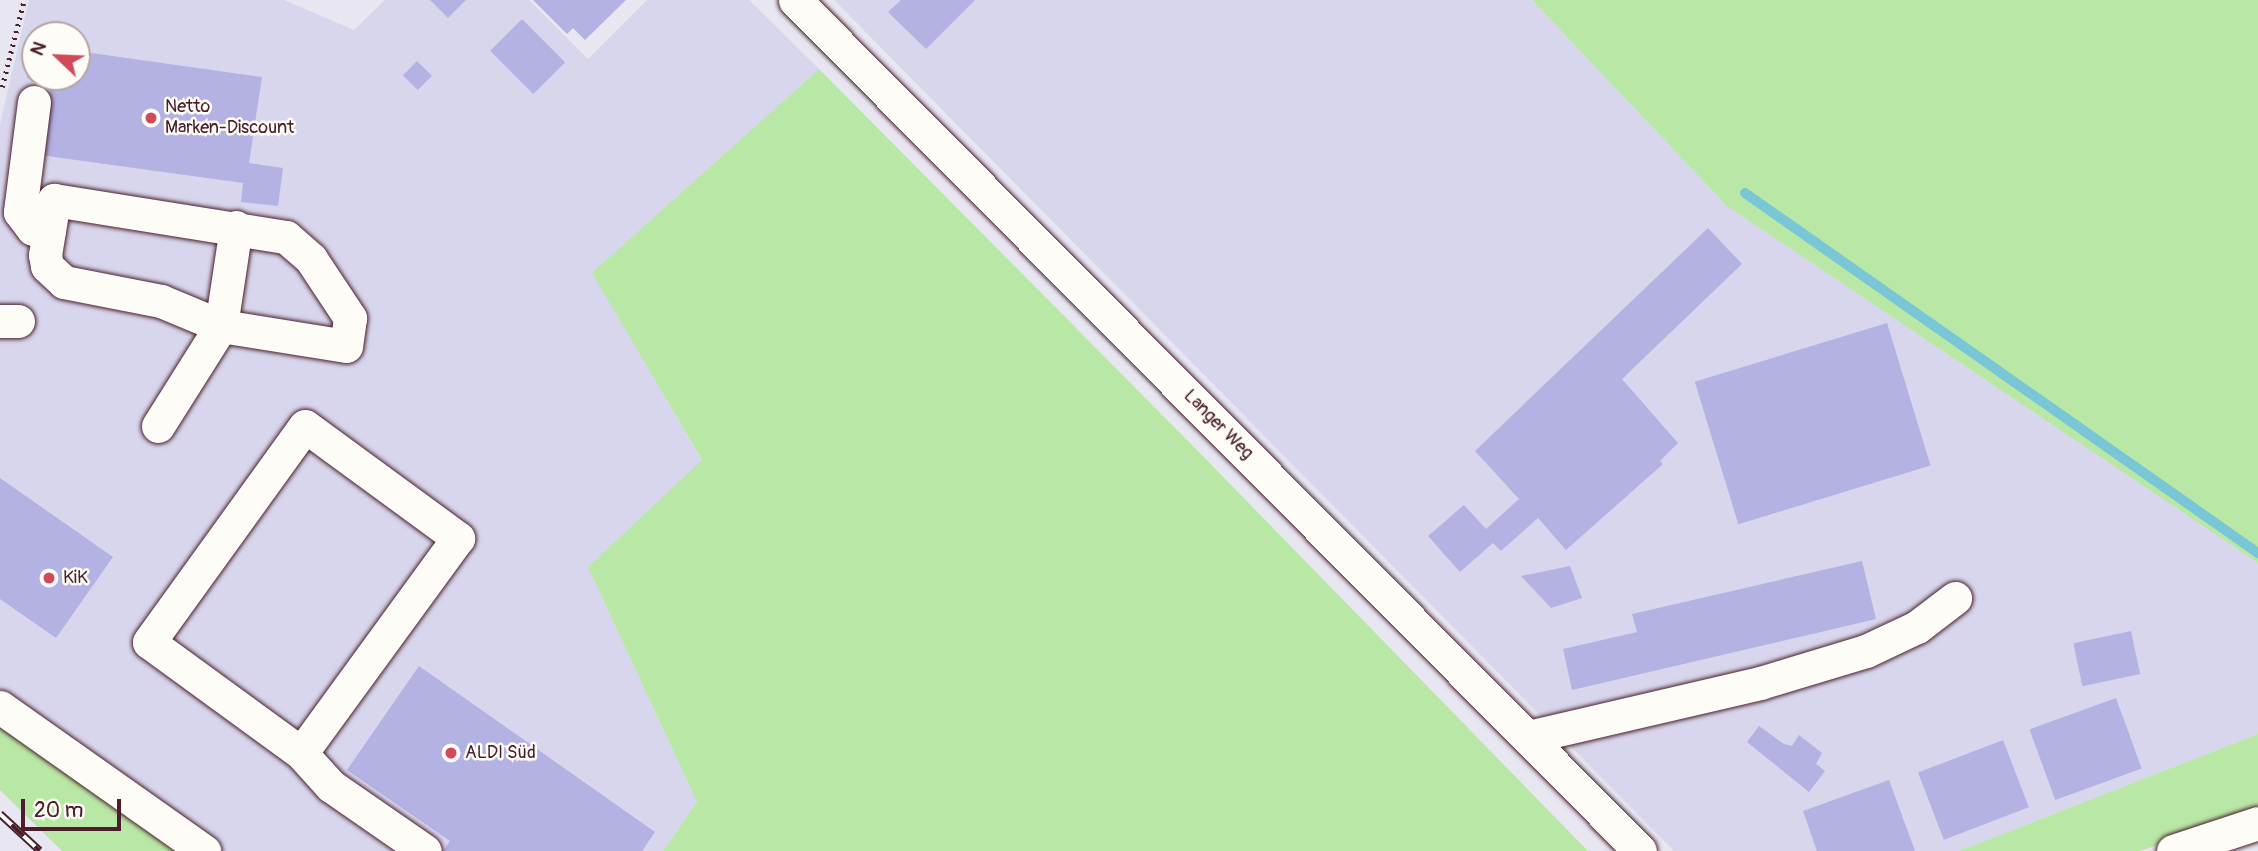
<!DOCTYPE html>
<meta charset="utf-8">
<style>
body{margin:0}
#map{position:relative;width:2258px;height:851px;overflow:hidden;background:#e7e6f1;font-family:Pangolin,sans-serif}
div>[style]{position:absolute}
.built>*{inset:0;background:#d8d6ed}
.green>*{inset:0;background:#b9e7a5}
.stream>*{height:10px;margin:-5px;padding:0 5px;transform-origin:5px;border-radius:5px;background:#79c7d6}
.building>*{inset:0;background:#b4b1e3;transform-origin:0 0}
.path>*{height:4.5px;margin-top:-2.25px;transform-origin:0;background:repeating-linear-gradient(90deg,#4a1f2b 0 2px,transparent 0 7px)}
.roads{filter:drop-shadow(0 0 2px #4a1f2b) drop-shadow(0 0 2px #4a1f2b)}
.minor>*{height:33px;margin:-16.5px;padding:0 16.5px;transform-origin:16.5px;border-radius:16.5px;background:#fdfcf7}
.rail>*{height:8px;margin-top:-4px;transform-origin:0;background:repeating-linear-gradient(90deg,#fdfcf7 0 16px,#4a1f2b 0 32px);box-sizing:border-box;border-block:2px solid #4a1f2b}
.dots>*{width:19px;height:19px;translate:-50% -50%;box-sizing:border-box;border:4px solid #fdfcf7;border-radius:50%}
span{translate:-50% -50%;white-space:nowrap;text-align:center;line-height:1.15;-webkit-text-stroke:5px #fdfcf7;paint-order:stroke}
.poi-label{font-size:18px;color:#4a1f2b}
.left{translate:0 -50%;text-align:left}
.street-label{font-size:18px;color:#4a1f2b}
.north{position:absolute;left:21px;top:21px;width:70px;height:70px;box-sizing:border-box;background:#fdfcf7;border:2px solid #b5a4a5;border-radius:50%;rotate:293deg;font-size:19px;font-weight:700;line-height:28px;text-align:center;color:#4a1f2b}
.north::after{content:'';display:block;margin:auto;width:24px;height:32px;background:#d1495b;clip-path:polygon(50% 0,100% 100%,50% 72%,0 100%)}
.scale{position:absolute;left:21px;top:799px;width:100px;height:32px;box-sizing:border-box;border:4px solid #4a1f2b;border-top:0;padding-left:9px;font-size:21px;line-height:24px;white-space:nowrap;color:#4a1f2b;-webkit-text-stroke:5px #fdfcf7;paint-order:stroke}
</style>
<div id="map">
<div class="built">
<div style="clip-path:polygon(evenodd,29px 0,284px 0,354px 30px,385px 0,529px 0,588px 59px,647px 0,749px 0,819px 69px,593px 273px,702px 461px,588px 567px,697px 802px,663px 851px,216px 851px,0 701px,0 124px,29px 0,35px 35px,77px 35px,77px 77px,35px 77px,35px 35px)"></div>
<div style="clip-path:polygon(834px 0,1532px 0,1727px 206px,2258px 563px,2258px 734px,1959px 851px,1674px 851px)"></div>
</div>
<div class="green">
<div style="clip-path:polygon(1532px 0,2258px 0,2258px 563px,1727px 206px)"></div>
<div style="clip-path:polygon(819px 69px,1194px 447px,1588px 851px,663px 851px,697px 802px,588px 567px,702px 460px,592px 273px)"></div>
<div style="clip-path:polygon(0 717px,190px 851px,62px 851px,0 790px)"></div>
<div style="clip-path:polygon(2258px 734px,2258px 811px,2140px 851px,1959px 851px)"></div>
</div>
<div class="stream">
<div style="left:1745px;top:193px;width:627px;rotate:35.06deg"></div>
</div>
<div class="building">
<div style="clip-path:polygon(430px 0,466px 0,448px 18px)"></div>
<div style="clip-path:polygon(533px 0,626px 0,585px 40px,573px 28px,567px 34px)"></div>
<div style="clip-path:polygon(901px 0,975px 0,926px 49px,888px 12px)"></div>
<div style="left:522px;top:19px;width:61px;height:45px;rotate:45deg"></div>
<div style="clip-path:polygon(32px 45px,35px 77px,77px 77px,77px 51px,262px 77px,249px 163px,283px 168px,278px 206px,241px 202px,243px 183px,40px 155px,51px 82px,27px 78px)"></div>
<div style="left:417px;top:61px;width:21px;height:20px;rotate:45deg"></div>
<div style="clip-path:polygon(1708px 228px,1742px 264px,1622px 379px,1678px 443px,1660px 461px,1663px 464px,1566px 550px,1538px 518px,1501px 551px,1493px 543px,1460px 572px,1428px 536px,1464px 505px,1486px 529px,1519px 499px,1475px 451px)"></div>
<div style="left:1887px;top:323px;width:149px;height:201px;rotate:73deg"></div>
<div style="clip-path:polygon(0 478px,113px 557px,56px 638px,0 599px)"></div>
<div style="clip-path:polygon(1862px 561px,1876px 619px,1572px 690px,1563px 649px,1637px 632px,1632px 614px)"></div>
<div style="clip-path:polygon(1570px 566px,1582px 598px,1551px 608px,1521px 576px)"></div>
<div style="left:2131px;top:631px;width:44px;height:59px;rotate:78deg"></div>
<div style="clip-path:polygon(419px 666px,655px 832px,642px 851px,443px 851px,450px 841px,347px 770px)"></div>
<div style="left:2116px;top:698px;width:75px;height:92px;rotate:70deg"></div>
<div style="clip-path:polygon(1759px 726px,1784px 744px,1792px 746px,1799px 735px,1822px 753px,1816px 764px,1825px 771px,1809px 792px,1747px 742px)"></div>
<div style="left:2003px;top:740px;width:72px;height:91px;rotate:69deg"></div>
<div style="clip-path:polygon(1889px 780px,1915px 851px,1817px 851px,1803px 811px)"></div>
</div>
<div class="path">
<div style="left:2px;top:87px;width:90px;rotate:-75.8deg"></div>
</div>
<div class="roads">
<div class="minor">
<div style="left:795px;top:0;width:1199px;rotate:45.2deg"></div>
<div style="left:34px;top:102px;width:111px;rotate:97.3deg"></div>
<div style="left:20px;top:212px;width:21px;rotate:53deg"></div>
<div style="left:33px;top:229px;width:16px;rotate:7deg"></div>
<div style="left:54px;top:200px;width:235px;rotate:9.1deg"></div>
<div style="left:286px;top:237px;width:33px;rotate:41deg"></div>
<div style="left:311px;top:259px;width:71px;rotate:56.5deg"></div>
<div style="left:350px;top:318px;width:28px;rotate:98deg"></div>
<div style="left:346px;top:346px;width:127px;rotate:-170.9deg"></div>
<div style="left:221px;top:326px;width:65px;rotate:-157.4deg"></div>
<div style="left:161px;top:301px;width:99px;rotate:-168.9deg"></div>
<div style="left:64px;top:282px;width:23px;rotate:-137deg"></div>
<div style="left:47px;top:266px;width:11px;rotate:-100deg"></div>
<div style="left:45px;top:255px;width:56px;rotate:-80.7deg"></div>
<div style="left:0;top:321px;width:18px"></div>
<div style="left:158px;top:426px;width:118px;rotate:-57.8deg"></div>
<div style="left:221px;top:326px;width:100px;rotate:-81.4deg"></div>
<div style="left:305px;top:426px;width:190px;rotate:36.2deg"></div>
<div style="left:458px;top:538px;width:266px;rotate:126.1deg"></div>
<div style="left:301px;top:753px;width:188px;rotate:-143.9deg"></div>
<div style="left:149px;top:642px;width:266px;rotate:-54.2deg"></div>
<div style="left:0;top:707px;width:250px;rotate:35.2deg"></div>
<div style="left:1528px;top:737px;width:238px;rotate:-13.1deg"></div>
<div style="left:1760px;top:683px;width:111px;rotate:-16.8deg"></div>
<div style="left:1866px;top:651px;width:56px;rotate:-25.2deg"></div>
<div style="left:1917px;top:627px;width:48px;rotate:-37.3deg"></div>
<div style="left:301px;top:753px;width:45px;rotate:47.7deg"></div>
<div style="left:331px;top:786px;width:114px;rotate:34.7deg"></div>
<div style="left:2173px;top:851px;width:89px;rotate:-18.2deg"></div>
</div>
</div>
<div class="rail">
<div style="left:0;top:814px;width:54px;rotate:42.8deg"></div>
</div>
<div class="dots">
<div style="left:151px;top:118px;background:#d1495b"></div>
<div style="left:49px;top:578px;background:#d1495b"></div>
<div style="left:451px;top:753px;background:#d1495b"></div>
</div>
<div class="poi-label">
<span class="left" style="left:165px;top:118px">Netto<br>Marken-Discount</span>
<span class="left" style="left:63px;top:578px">KiK</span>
<span class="left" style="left:465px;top:753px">ALDI Süd</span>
</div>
<div class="street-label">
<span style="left:1218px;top:425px;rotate:45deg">Langer Weg</span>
</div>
<div class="north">N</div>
<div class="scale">20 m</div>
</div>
